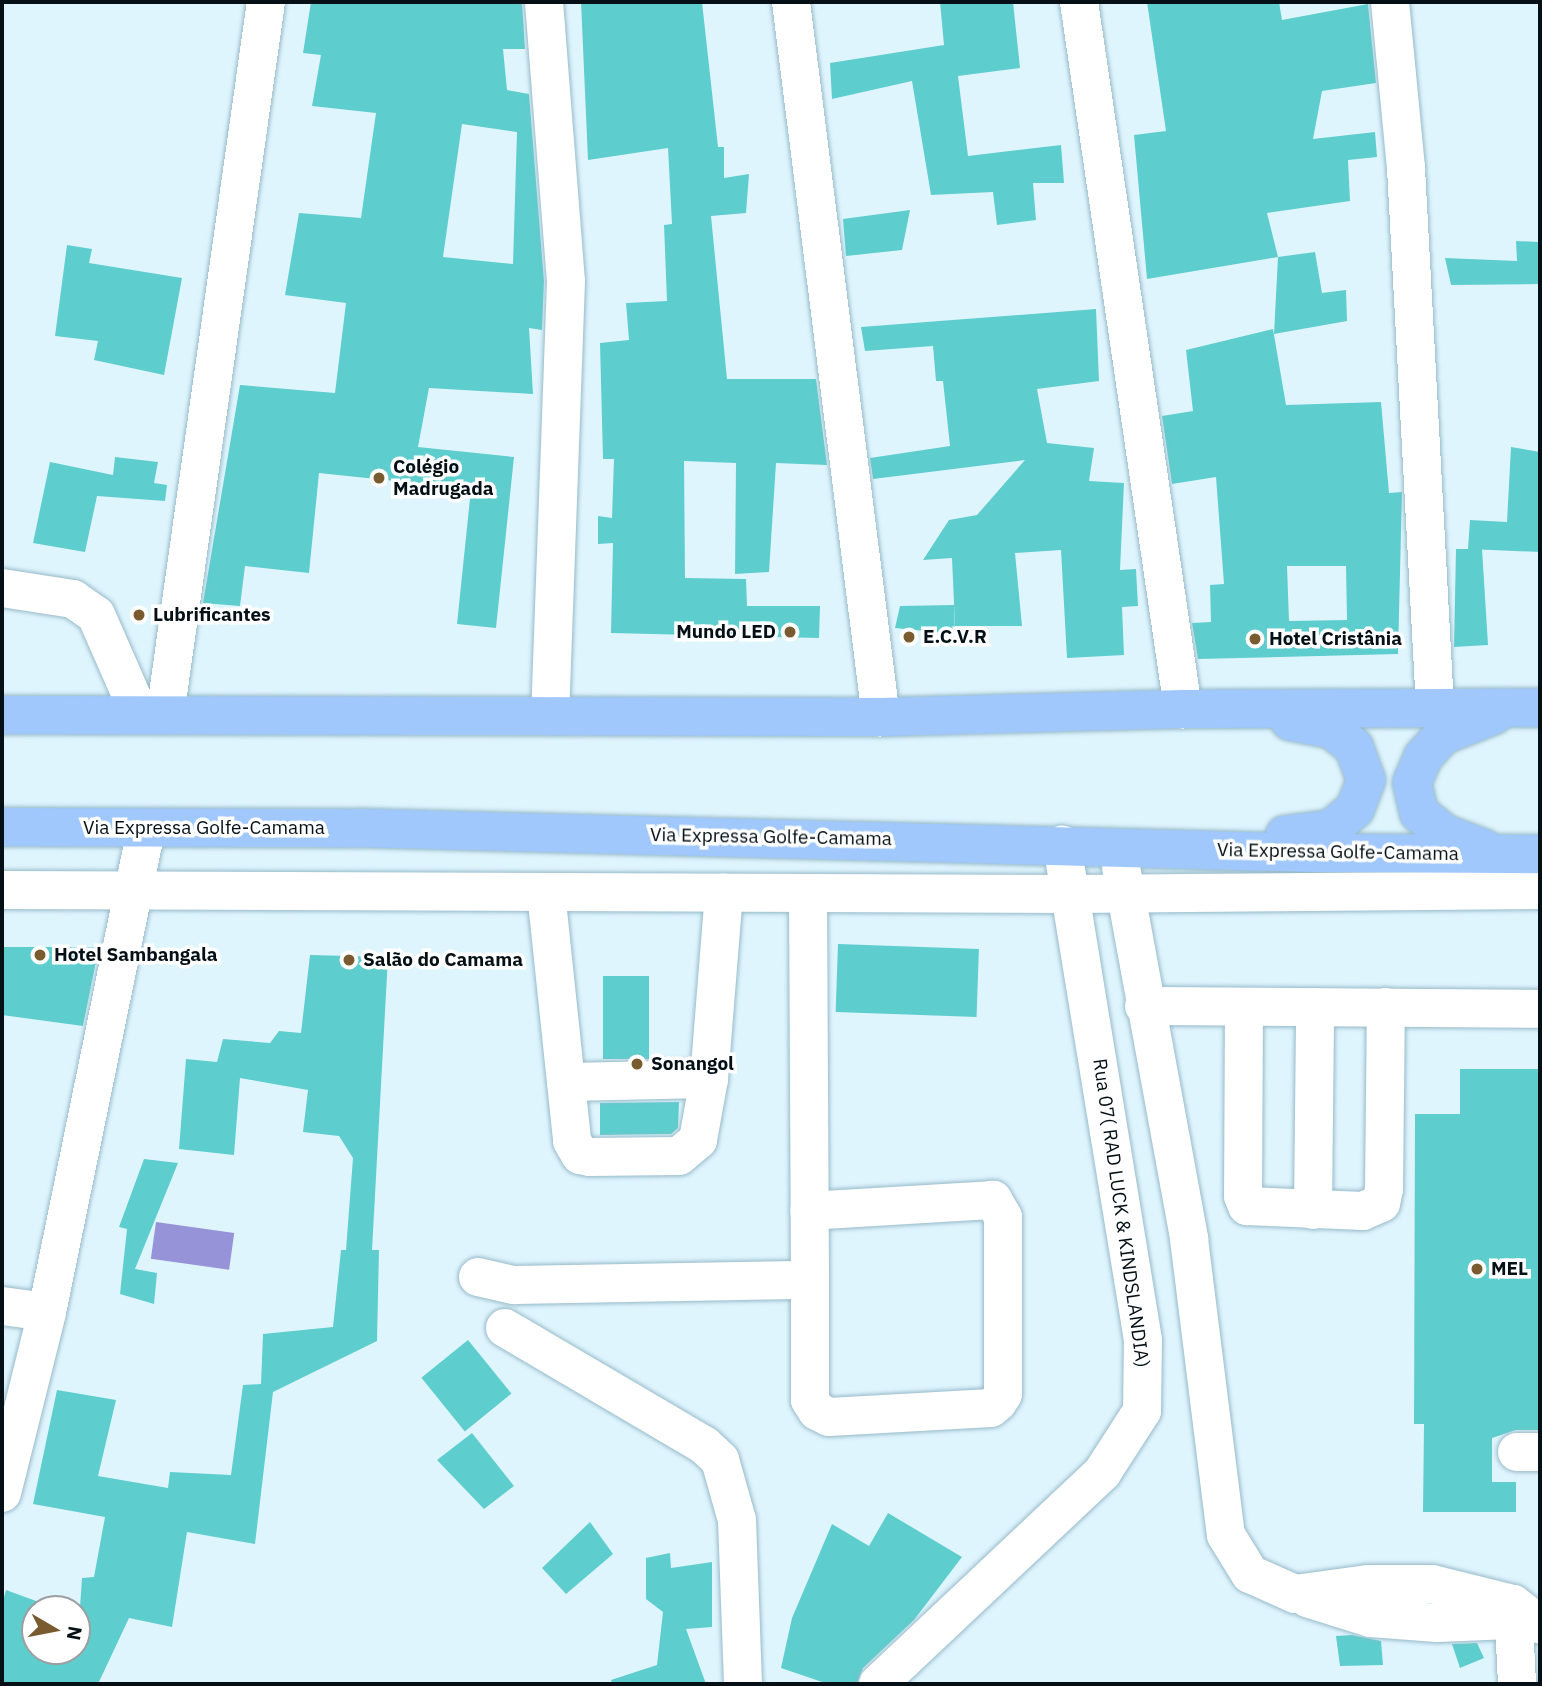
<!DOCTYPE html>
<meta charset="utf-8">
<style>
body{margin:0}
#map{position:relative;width:1542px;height:1686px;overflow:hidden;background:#dff5fe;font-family:"IBM Plex Sans",sans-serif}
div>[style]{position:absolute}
.water>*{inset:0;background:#9693d8;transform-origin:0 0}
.building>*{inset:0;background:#5ecdcd;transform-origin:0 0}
.roads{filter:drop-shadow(0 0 2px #97bac9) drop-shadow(0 0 2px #97bac9)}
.minor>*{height:38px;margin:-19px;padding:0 19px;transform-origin:19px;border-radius:19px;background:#fff}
.highway>*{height:38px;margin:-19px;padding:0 19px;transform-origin:19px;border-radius:19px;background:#a0c8fd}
.dots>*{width:19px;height:19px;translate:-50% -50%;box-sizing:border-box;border:4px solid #fff;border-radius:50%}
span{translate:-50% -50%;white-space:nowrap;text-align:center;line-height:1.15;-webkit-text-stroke:7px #fff;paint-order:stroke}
.poi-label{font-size:19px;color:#041015;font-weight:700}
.left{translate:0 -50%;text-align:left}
.right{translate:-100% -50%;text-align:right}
.street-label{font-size:19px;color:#041015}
.frame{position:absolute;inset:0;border:4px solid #041015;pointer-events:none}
.north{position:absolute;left:21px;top:1595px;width:70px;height:70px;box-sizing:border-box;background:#fff;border:2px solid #9b9fa1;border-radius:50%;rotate:100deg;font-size:19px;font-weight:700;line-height:28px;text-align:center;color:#041015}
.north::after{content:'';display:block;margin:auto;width:24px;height:32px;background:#795b2f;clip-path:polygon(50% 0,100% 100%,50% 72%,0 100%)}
</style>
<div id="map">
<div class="water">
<div style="left:156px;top:1222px;width:79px;height:37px;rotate:8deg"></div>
</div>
<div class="building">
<div style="clip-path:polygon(evenodd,311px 2px,522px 2px,525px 49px,503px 49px,507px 90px,529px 94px,544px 281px,542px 330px,529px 328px,533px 394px,429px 388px,418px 447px,514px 457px,496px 628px,457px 624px,471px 489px,319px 473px,309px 573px,245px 566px,240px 606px,203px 603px,240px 385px,335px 393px,346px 303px,285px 295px,299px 213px,361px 218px,376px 113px,312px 106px,321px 55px,303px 53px,311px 2px,462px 124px,517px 132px,513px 264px,443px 257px,462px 124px)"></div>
<div style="clip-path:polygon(581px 2px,702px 2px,718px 147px,724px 147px,724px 178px,749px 174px,746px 213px,711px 216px,727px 379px,816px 379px,827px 465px,776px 463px,769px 572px,735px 574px,736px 463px,684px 461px,685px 578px,746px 579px,747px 606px,820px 606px,819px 638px,611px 633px,613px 543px,598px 544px,598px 516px,612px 518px,614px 459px,603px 459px,600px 343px,629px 340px,626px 303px,667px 301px,664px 225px,672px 224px,668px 148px,588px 160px)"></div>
<div style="clip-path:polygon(940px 2px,1013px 2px,1020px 68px,958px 76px,968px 156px,1061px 145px,1064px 183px,1033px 183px,1036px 220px,997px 225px,993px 192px,931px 195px,912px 81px,832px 99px,830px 63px,944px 45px)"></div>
<div style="clip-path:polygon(1147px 2px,1279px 2px,1282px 20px,1368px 4px,1376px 83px,1322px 91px,1313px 139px,1375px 132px,1377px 157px,1348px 160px,1350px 201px,1267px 213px,1278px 257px,1147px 279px,1134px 135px,1166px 131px)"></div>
<div style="clip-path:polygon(910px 210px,902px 250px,846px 256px,843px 219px)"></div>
<div style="clip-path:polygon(1516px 241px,1540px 242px,1540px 284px,1451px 285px,1445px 258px,1517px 261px)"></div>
<div style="clip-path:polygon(67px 245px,92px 249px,89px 263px,182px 278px,164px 375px,94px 360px,98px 341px,55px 336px)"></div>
<div style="clip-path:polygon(1315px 252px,1322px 293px,1346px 290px,1347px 321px,1274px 334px,1278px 257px)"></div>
<div style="clip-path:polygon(1096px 309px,1099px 381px,1037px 389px,1047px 443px,1094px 448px,1089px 481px,1124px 483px,1120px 570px,1136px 569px,1138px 606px,1122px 607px,1124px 655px,1067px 658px,1061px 550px,1015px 553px,1022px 626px,955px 626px,952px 558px,923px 560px,949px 520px,977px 515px,1025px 460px,873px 479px,870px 458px,950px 446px,943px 381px,936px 381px,933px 346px,865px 351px,861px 327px)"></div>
<div style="clip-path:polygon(evenodd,1273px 329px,1286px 405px,1381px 402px,1389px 493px,1402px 492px,1398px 654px,1198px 659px,1192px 623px,1211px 622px,1210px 585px,1224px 584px,1216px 477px,1172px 484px,1162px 416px,1193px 411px,1186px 350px,1273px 329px,1287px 566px,1346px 566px,1347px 620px,1289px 621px,1287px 566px)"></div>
<div style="clip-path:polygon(1511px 447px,1540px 452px,1540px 552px,1468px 549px,1470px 520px,1507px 522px)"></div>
<div style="clip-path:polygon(115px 457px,158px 462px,154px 483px,167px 485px,165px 501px,97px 496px,85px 552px,33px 543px,50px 462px,113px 475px)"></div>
<div style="clip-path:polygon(1456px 549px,1482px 549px,1488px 645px,1454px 647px)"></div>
<div style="clip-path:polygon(954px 605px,955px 634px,895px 628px,900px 606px)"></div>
<div style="left:838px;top:944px;width:141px;height:68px;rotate:2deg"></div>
<div style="clip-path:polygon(2px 947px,99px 947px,83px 1026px,2px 1015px)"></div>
<div style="clip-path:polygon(310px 955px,388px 957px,372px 1250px,379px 1250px,377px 1341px,273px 1392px,255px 1544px,187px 1532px,172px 1627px,129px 1618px,98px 1684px,2px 1684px,2px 1605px,6px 1590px,58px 1609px,35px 1609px,35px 1651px,77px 1651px,82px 1578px,94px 1577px,105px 1517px,33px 1504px,57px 1390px,116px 1400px,98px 1476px,168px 1488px,170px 1472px,231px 1475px,243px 1385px,261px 1384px,263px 1334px,333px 1327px,341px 1250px,346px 1250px,353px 1158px,339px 1136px,303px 1132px,308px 1090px,240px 1078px,234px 1155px,179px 1149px,186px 1059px,217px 1062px,223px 1039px,270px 1043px,279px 1031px,301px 1033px)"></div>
<div style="left:603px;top:976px;width:46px;height:83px"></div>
<div style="clip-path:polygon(1460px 1069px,1540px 1069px,1540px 1430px,1516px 1430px,1492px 1438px,1492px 1482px,1516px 1482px,1516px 1512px,1423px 1512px,1424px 1424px,1414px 1424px,1415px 1114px,1460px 1114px)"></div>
<div style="clip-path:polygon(679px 1102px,678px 1128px,671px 1134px,600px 1135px,600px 1103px)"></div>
<div style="clip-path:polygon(144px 1159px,178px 1163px,135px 1269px,157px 1273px,154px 1304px,120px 1294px,127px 1229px,119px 1227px)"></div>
<div style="left:468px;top:1340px;width:69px;height:60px;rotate:51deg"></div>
<div style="clip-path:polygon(472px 1433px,514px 1486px,484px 1509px,437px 1460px)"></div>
<div style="clip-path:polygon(888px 1513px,962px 1557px,914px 1620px,863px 1668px,857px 1684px,828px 1684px,781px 1668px,792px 1618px,832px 1524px,869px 1546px)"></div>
<div style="clip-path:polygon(590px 1522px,613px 1554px,566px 1594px,542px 1568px)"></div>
<div style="clip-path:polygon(670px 1553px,671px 1568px,712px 1562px,712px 1627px,686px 1629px,706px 1684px,612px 1684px,611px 1680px,657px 1665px,663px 1612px,646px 1599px,646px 1558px)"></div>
<div style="clip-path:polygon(1352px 1635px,1381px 1641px,1383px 1665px,1340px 1666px,1336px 1636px)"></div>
<div style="clip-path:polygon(1477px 1643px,1484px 1658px,1460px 1668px,1452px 1644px)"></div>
</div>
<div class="roads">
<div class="minor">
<div style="left:544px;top:2px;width:280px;rotate:85.5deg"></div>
<div style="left:566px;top:281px;width:434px;rotate:92.1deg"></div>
<div style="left:791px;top:2px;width:721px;rotate:82.83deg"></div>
<div style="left:1079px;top:2px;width:715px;rotate:81.63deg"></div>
<div style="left:1390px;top:2px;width:167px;rotate:84.5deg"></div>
<div style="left:1406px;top:168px;width:540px;rotate:86.92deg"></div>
<div style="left:2px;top:588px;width:72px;rotate:8.8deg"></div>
<div style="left:73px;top:599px;width:28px;rotate:35deg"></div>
<div style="left:96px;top:615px;width:109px;rotate:66.3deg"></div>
<div style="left:165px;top:715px;width:720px;rotate:-81.94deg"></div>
<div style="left:1121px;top:867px;width:378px;rotate:79.6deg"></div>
<div style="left:1189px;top:1239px;width:298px;rotate:82.9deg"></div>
<div style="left:1226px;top:1535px;width:46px;rotate:58.4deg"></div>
<div style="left:1250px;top:1574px;width:49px;rotate:24deg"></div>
<div style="left:1295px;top:1594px;width:75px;rotate:-7.7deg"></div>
<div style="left:1369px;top:1584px;width:63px"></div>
<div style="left:1432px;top:1584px;width:83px;rotate:13.9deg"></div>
<div style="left:1513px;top:1604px;width:34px;rotate:37deg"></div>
<div style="left:2px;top:890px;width:1071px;rotate:0.21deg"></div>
<div style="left:1073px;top:894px;width:467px;rotate:-0.5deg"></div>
<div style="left:546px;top:892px;width:250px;rotate:84deg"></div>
<div style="left:572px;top:1141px;width:16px;rotate:60deg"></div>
<div style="left:580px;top:1155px;width:10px;rotate:11deg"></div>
<div style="left:590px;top:1157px;width:89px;rotate:-0.6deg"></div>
<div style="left:679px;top:1156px;width:25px;rotate:-40deg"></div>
<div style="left:698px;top:1140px;width:62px;rotate:-79.8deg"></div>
<div style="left:709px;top:1079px;width:187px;rotate:-85.4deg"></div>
<div style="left:808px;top:893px;width:387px;rotate:89.7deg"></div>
<div style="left:810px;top:1280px;width:120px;rotate:90deg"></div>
<div style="left:810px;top:1400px;width:13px;rotate:58deg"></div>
<div style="left:817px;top:1411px;width:13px;rotate:27deg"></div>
<div style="left:829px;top:1417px;width:162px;rotate:-3.2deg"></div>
<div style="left:991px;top:1408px;width:9px;rotate:-41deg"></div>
<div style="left:998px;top:1402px;width:9px;rotate:-58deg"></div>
<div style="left:1003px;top:1394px;width:177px;rotate:-90deg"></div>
<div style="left:1003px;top:1217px;width:20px;rotate:-120deg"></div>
<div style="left:993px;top:1200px;width:184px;rotate:176.6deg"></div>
<div style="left:1144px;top:1006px;width:396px;rotate:0.4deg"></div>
<div style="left:1244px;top:1007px;width:189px;rotate:90.3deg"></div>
<div style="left:1243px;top:1196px;width:11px;rotate:68deg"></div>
<div style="left:1247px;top:1206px;width:116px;rotate:2.5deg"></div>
<div style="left:1363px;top:1211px;width:20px;rotate:-24deg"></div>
<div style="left:1381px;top:1203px;width:14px;rotate:-78deg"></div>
<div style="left:1384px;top:1189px;width:182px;rotate:-89.4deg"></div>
<div style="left:566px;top:1082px;width:143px;rotate:-1.2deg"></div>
<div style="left:1313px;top:1210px;width:203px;rotate:-89.4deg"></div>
<div style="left:478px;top:1277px;width:37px;rotate:13deg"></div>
<div style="left:514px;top:1285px;width:296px;rotate:-1deg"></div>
<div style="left:2px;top:1306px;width:45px;rotate:7.6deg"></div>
<div style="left:505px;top:1328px;width:231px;rotate:30.5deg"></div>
<div style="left:704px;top:1445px;width:22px;rotate:43deg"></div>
<div style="left:720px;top:1460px;width:62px;rotate:74.2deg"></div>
<div style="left:737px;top:1520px;width:164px;rotate:87.9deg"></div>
<div style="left:1517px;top:1452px;width:23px"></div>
<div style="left:2px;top:1493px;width:187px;rotate:-76deg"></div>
<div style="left:47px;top:1312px;width:494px;rotate:-78.4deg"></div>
<div style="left:1307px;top:1598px;width:67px;rotate:17.4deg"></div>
<div style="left:1371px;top:1618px;width:66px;rotate:4.3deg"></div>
<div style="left:1437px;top:1623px;width:73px;rotate:-2.4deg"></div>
<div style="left:1513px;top:1604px;width:80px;rotate:87.1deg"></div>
<div style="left:878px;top:1684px;width:308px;rotate:-43.3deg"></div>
<div style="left:1102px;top:1473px;width:74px;rotate:-57.2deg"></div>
<div style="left:1142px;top:1411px;width:71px;rotate:-89.2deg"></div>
<div style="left:1143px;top:1340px;width:502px;rotate:-99.29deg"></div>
</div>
<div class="highway">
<div style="left:2px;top:715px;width:879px;rotate:0.13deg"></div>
<div style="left:881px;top:717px;width:302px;rotate:-1.5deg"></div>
<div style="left:1183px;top:709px;width:357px;rotate:-0.2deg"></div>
<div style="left:2px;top:827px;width:359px;rotate:0.2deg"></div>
<div style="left:361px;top:828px;width:954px;rotate:1.5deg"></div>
<div style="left:1315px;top:853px;width:225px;rotate:0.3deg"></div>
<div style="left:1285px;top:835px;width:46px;rotate:-7.4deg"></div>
<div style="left:1331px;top:829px;width:31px;rotate:-40deg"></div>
<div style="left:1355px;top:809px;width:31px;rotate:-69deg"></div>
<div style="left:1366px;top:780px;width:35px;rotate:-110deg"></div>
<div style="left:1354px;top:747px;width:29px;rotate:-142deg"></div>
<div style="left:1331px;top:729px;width:42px;rotate:-169deg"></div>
<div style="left:1485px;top:849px;width:43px;rotate:-159.4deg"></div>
<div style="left:1445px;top:834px;width:33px;rotate:-141deg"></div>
<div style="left:1419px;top:813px;width:31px;rotate:-103deg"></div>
<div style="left:1412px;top:783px;width:28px;rotate:-67deg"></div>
<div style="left:1423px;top:757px;width:30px;rotate:-48deg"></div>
<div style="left:1443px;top:735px;width:55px;rotate:-21.4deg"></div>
</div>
</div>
<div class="dots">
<div style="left:379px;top:478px;background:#795b2f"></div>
<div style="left:139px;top:615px;background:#795b2f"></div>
<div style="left:790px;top:632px;background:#795b2f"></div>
<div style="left:909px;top:637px;background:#795b2f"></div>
<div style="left:1255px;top:639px;background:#795b2f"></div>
<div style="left:40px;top:955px;background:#795b2f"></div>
<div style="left:349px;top:960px;background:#795b2f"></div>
<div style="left:637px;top:1064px;background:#795b2f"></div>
<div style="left:1477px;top:1269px;background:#795b2f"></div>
</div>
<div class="poi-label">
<span class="left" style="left:393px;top:478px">Colégio<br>Madrugada</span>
<span class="left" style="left:153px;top:615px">Lubrificantes</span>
<span class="right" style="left:776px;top:632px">Mundo LED</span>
<span class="left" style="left:923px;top:637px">E.C.V.R</span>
<span class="left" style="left:1269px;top:639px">Hotel Cristânia</span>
<span class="left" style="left:54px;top:955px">Hotel Sambangala</span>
<span class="left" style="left:363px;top:960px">Salão do Camama</span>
<span class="left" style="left:651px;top:1064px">Sonangol</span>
<span class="left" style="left:1491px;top:1269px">MEL</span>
</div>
<div class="street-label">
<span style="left:204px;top:828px">Via Expressa Golfe-Camama</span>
<span style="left:771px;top:837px;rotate:1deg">Via Expressa Golfe-Camama</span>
<span style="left:1338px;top:852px;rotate:1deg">Via Expressa Golfe-Camama</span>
<span style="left:1121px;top:1213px;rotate:82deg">Rua 07( RAD LUCK &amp; KINDSLANDIA)</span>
</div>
<div class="frame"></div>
<div class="north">N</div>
</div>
